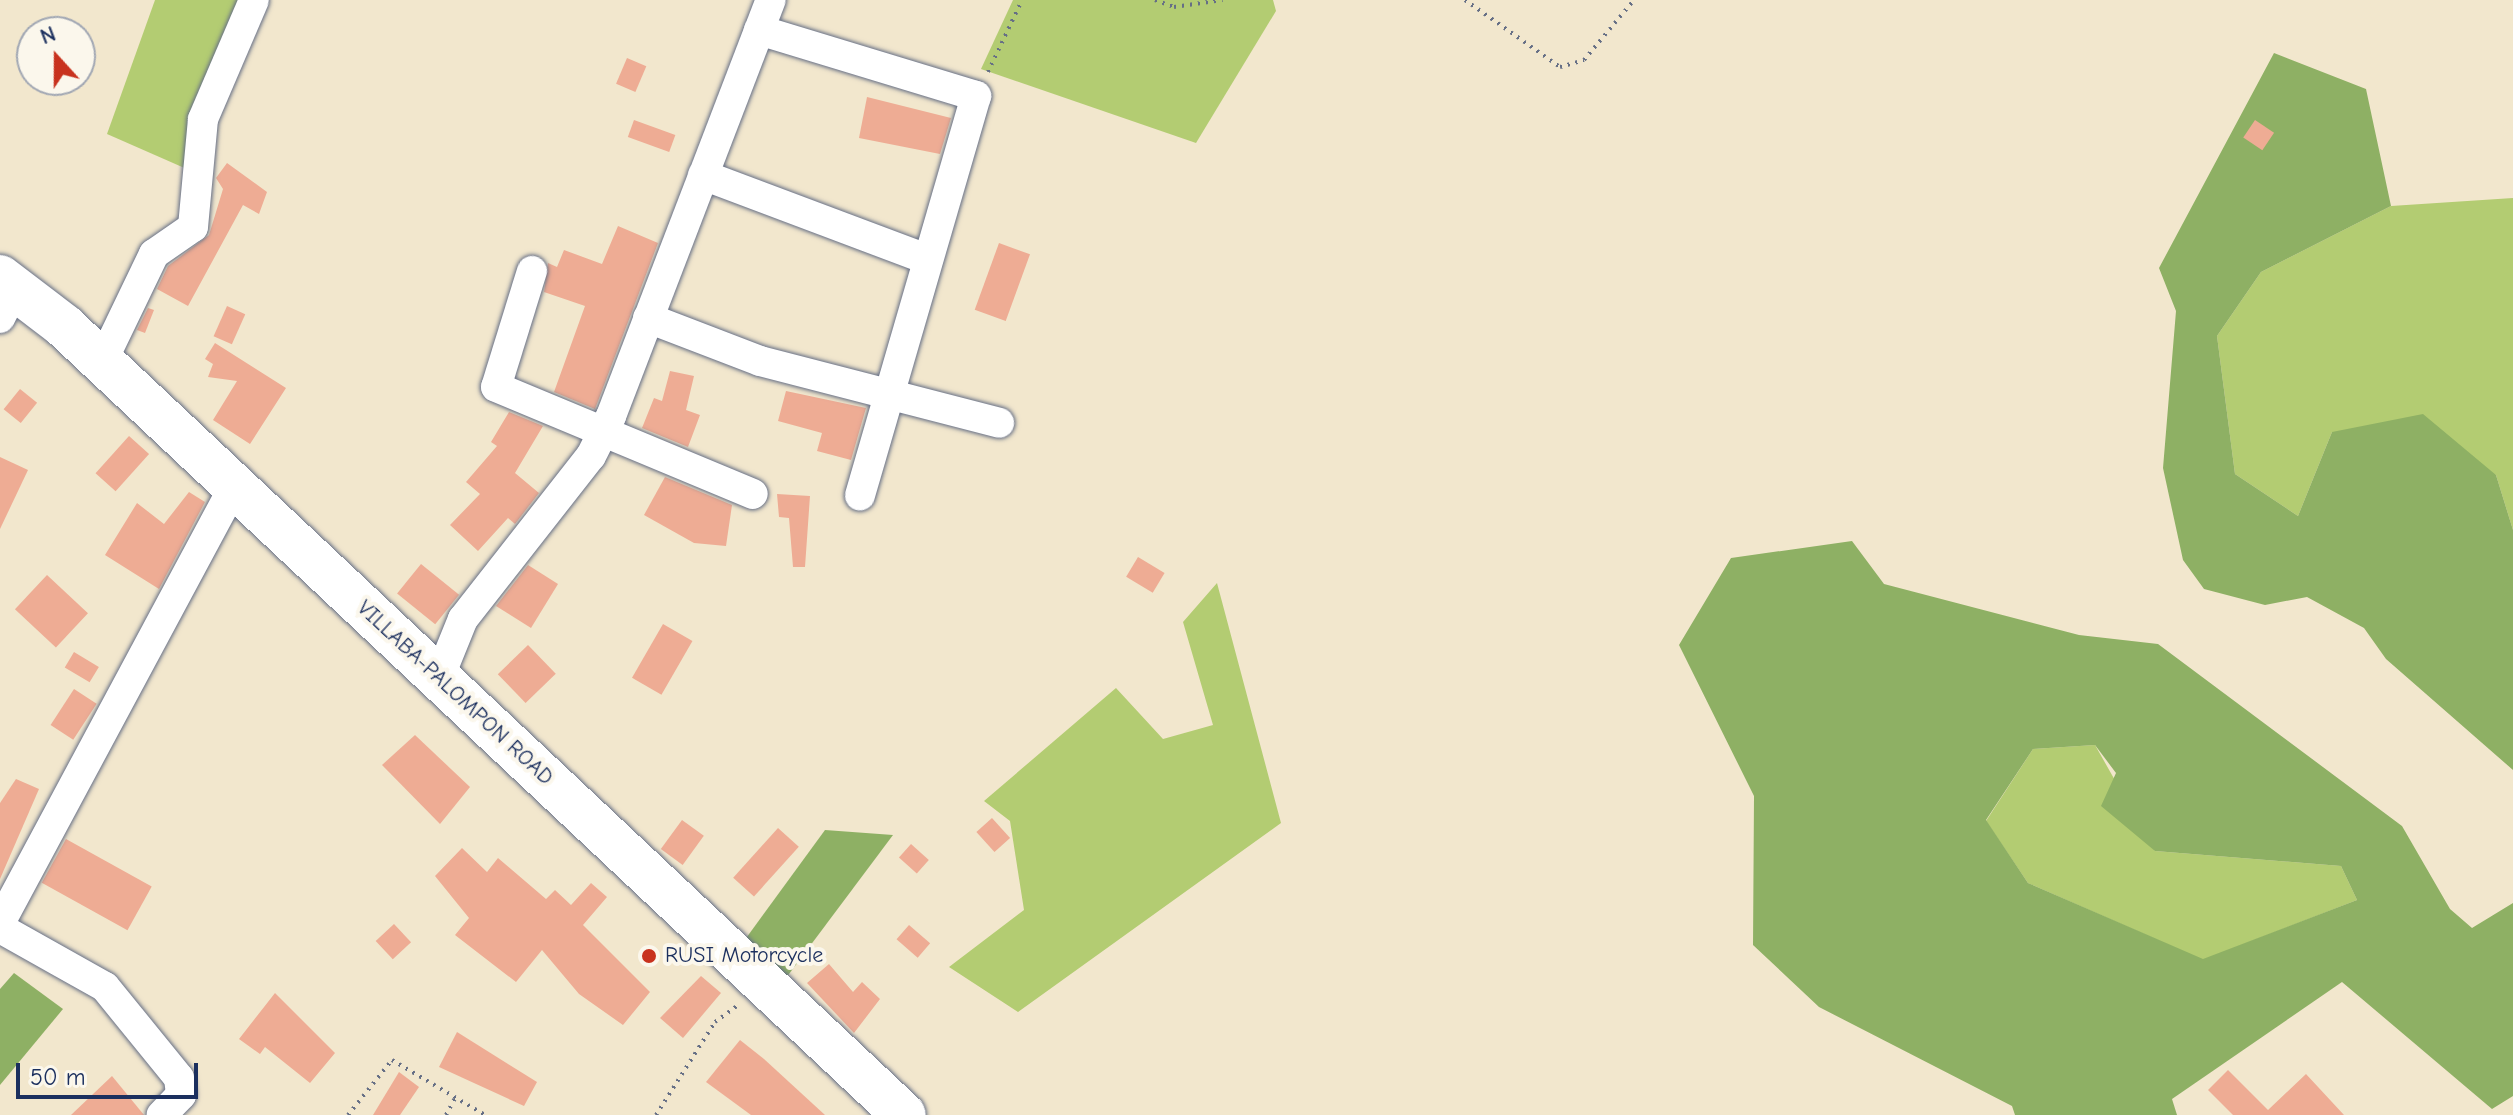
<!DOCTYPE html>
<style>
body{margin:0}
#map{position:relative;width:2513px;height:1115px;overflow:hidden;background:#f2e7cd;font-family:"Comic Neue",sans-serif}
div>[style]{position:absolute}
.green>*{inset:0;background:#b3cc72}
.forest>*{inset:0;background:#8eb064}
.building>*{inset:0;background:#eeac94;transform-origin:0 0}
.path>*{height:4px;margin-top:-2px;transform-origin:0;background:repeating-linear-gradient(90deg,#666f85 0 2px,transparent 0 8px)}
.roads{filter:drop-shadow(0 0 2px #666f85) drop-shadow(0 0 2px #666f85)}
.minor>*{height:30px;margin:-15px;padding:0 15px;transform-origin:15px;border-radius:15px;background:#fff}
.primary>*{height:44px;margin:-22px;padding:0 22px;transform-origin:22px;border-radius:22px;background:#fff}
.dots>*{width:22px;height:22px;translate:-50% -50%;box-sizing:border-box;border:4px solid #fbf7ec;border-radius:50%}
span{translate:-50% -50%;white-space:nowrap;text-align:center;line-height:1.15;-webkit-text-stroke:8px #fbf7ec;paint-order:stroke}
.street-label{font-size:22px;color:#1b2f5e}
.poi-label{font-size:22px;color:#1b2f5e}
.left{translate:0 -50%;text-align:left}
.north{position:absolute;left:16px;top:16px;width:80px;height:80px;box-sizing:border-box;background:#fbf7ec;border:2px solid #a1a7b3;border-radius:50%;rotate:339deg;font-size:22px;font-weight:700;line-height:32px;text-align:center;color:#1b2f5e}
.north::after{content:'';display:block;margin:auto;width:28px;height:36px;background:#c8321e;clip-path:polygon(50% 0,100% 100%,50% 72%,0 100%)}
.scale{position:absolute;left:16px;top:1063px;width:182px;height:36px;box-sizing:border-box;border:4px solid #1b2f5e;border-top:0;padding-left:10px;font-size:24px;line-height:28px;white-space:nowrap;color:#1b2f5e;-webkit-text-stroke:6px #fbf7ec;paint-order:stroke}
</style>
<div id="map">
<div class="green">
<div style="clip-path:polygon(155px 0,261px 0,189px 170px,107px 134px)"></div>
<div style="clip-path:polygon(1013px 0,1273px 0,1276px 11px,1196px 143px,981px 69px)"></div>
<div style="clip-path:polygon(2513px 198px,2513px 530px,2496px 475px,2332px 432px,2298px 516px,2235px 474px,2217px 336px,2261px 272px,2391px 206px)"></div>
<div style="clip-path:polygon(1217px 583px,1281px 823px,1018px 1012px,949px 967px,1024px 910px,1010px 821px,984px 801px,1116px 688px,1163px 739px,1213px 725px,1183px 622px)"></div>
<div style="clip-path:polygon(2095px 745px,2155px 851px,2341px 866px,2357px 900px,2203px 960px,2028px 883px,1986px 821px,2033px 749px)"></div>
</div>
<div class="forest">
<div style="clip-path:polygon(2274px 53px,2366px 89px,2391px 206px,2261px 272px,2217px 336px,2235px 474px,2298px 516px,2332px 432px,2423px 414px,2496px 475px,2513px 530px,2513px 770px,2386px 659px,2364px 628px,2307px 597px,2265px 605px,2204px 589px,2183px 560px,2163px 468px,2176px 311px,2159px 268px)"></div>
<div style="clip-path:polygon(evenodd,1852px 541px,1884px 584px,2079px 635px,2158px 644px,2402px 826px,2450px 909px,2472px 928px,2513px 903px,2513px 1096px,2492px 1109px,2342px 982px,2172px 1099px,2177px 1115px,2015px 1115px,2012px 1106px,1819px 1007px,1753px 945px,1754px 796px,1679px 645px,1731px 558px,1852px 541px,2095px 745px,2116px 773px,2101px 806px,2155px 851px,2341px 866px,2357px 900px,2203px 959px,2028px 883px,1986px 820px,2033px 749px,2095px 745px)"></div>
<div style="clip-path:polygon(825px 830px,893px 835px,786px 978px,744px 941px)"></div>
<div style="clip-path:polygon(14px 973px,63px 1009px,0 1085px,0 989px)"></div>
</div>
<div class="building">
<div style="left:627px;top:58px;width:21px;height:28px;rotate:23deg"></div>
<div style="clip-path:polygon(867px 97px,951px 118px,940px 154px,859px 138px)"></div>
<div style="left:634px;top:120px;width:44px;height:18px;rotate:20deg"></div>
<div style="left:2255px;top:120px;width:23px;height:21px;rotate:34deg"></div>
<div style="clip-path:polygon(227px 163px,267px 192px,259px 214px,243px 205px,188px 306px,157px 289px,168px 266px,209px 235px,223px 189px,216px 178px)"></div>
<div style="clip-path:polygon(618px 226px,658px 243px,595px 409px,554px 392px,585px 306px,544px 292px,548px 263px,557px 267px,564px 250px,602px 264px)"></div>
<div style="left:999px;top:243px;width:33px;height:71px;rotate:20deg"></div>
<div style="left:227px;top:306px;width:20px;height:33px;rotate:24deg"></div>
<div style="clip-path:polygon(148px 308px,154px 310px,145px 333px,137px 330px)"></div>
<div style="clip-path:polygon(215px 343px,286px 388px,250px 444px,213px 420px,237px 381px,208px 377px,213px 364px,205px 359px)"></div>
<div style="clip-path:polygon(670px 371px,694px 376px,686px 410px,700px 415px,688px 447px,642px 428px,654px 398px,662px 401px)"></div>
<div style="left:20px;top:389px;width:22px;height:26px;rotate:39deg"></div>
<div style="clip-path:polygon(786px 391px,866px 408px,851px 460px,817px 451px,822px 433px,778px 421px)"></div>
<div style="clip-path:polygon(509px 412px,543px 426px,515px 473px,539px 493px,515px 524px,508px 518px,478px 551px,450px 525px,480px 494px,466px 482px,497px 446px,491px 442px)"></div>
<div style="left:129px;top:436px;width:27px;height:50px;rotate:42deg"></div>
<div style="clip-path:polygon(0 457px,28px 470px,0 529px)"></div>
<div style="clip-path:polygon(665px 477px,732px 505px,726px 546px,694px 543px,644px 515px)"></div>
<div style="clip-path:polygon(189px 492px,205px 502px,159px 589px,105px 555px,137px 503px,164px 524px)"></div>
<div style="clip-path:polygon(777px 494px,810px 496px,805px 567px,793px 567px,789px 518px,779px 517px)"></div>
<div style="left:1138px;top:557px;width:31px;height:23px;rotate:31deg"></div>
<div style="left:421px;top:564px;width:49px;height:38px;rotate:39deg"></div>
<div style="clip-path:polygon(528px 565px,558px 584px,531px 628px,496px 606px)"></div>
<div style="left:47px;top:575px;width:56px;height:47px;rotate:43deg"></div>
<div style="left:663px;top:624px;width:34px;height:62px;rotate:30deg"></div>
<div style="left:528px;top:645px;width:40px;height:42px;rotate:46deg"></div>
<div style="left:74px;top:652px;width:29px;height:18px;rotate:31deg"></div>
<div style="left:74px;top:689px;width:27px;height:43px;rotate:33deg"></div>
<div style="clip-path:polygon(415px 735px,470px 787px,440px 824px,382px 765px)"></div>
<div style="clip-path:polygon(16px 779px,39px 789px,0 879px,0 803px)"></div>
<div style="left:992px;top:818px;width:27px;height:21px;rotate:48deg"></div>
<div style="left:682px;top:820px;width:27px;height:36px;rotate:36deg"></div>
<div style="left:778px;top:828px;width:28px;height:67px;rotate:42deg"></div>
<div style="left:66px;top:839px;width:98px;height:50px;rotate:29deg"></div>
<div style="left:911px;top:844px;width:24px;height:18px;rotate:42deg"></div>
<div style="clip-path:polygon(462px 848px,487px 872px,498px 858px,546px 899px,555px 890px,571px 905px,591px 883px,607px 897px,583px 925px,650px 992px,623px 1025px,579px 994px,542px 950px,516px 982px,455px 935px,469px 918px,435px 876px)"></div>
<div style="left:394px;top:924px;width:25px;height:25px;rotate:47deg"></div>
<div style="left:909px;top:925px;width:28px;height:19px;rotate:41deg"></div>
<div style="clip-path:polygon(829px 964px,853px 992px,862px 982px,880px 999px,854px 1033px,807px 983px)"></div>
<div style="clip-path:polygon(701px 976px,721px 993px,683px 1038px,660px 1018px)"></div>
<div style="clip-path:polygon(275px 993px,335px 1053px,310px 1083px,265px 1047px,260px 1054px,239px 1039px)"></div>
<div style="clip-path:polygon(457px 1032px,537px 1082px,524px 1106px,439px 1067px)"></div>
<div style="clip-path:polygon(740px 1040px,764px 1059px,825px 1115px,751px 1115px,706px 1082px)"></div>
<div style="clip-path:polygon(2228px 1070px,2268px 1110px,2306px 1074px,2344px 1115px,2233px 1115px,2208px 1090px)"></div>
<div style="clip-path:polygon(399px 1072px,419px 1087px,400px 1115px,373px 1115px)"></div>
<div style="clip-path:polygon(112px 1076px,144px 1115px,71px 1115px)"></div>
</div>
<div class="path">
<div style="left:1155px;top:0;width:20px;rotate:20deg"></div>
<div style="left:1174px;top:7px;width:49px;rotate:-8.3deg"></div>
<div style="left:1465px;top:0;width:116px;rotate:35.2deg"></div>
<div style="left:1560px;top:67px;width:25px;rotate:-16deg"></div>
<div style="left:1584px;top:60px;width:78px;rotate:-50.2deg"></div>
<div style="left:988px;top:72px;width:80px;rotate:-64.7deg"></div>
<div style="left:348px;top:1115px;width:70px;rotate:-51.3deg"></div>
<div style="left:392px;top:1060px;width:108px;rotate:30.6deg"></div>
<div style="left:446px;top:1115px;width:19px;rotate:-62deg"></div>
<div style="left:656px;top:1115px;width:110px;rotate:-57.6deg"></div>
<div style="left:715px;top:1022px;width:29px;rotate:-36deg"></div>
</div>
<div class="roads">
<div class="minor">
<div style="left:759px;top:30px;width:227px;rotate:16.9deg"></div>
<div style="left:976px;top:96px;width:416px;rotate:106.2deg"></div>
<div style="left:703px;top:175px;width:239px;rotate:20.6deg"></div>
<div style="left:532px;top:271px;width:121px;rotate:107.2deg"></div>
<div style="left:496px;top:387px;width:278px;rotate:22.6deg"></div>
<div style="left:0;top:318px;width:33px;rotate:-63deg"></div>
<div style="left:648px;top:318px;width:120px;rotate:21deg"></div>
<div style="left:760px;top:361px;width:247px;rotate:14.5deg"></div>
<div style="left:102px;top:362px;width:120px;rotate:-64.3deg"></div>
<div style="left:154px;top:254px;width:47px;rotate:-34.7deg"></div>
<div style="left:193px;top:227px;width:108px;rotate:-84.7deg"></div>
<div style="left:203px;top:119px;width:129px;rotate:-66.8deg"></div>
<div style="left:439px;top:678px;width:64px;rotate:-67.9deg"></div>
<div style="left:463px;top:619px;width:207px;rotate:-51.9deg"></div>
<div style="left:591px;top:456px;width:45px;rotate:-63.4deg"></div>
<div style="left:611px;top:416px;width:446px;rotate:-69deg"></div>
<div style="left:0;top:923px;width:496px;rotate:-61.8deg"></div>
<div style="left:0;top:928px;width:120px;rotate:29.3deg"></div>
<div style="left:105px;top:987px;width:117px;rotate:50.9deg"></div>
<div style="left:179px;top:1078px;width:17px;rotate:83deg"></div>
<div style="left:181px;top:1095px;width:28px;rotate:134deg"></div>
</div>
<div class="primary">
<div style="left:0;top:277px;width:81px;rotate:37.4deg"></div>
<div style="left:64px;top:326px;width:1152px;rotate:43.21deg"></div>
</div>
</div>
<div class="dots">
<div style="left:649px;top:956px;background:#c8321e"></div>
</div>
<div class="street-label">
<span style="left:455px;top:693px;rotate:43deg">VILLABA-PALOMPON ROAD</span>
</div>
<div class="poi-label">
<span class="left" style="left:665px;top:956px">RUSI Motorcycle</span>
</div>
<div class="north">N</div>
<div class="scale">50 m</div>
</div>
